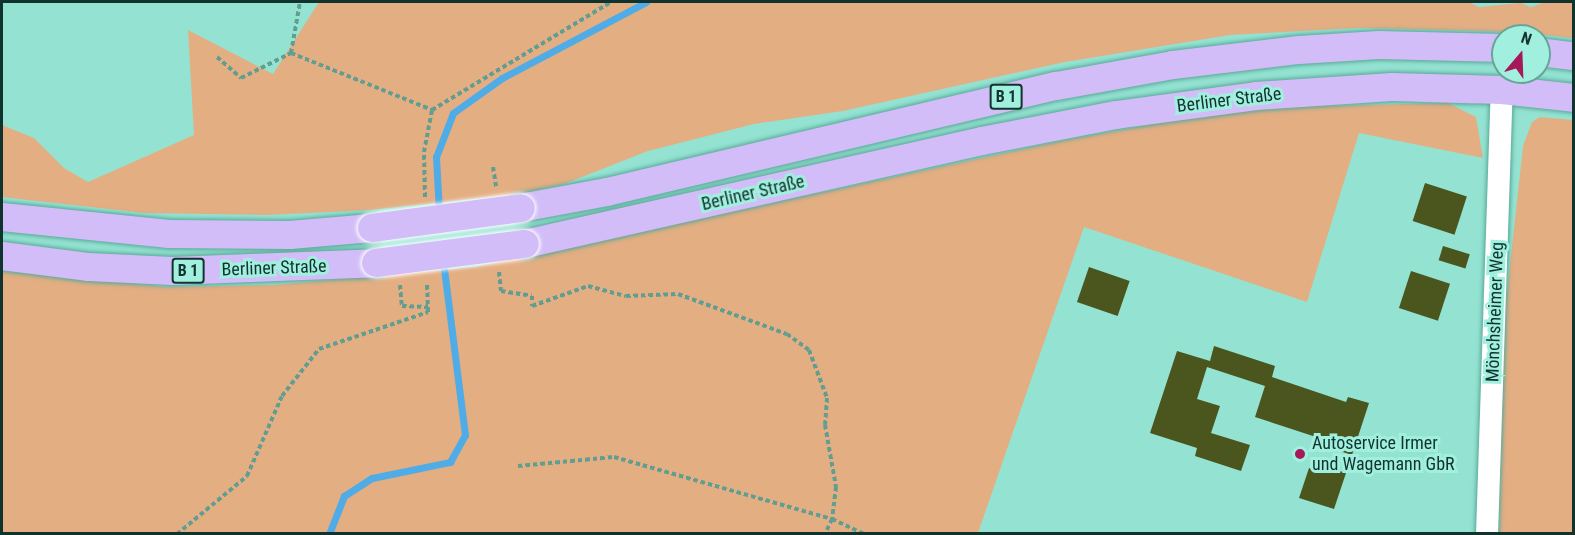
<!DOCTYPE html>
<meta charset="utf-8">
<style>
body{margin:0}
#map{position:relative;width:1575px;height:535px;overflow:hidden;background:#94e3d2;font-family:"Roboto Condensed",sans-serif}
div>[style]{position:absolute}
.green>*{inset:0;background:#e4ae83}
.stream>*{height:7px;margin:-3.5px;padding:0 3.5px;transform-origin:3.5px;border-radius:3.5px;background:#4face7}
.building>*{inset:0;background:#4a561d;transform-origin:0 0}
.path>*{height:4px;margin-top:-2px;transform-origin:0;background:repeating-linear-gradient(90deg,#619e91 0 4.5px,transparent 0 7.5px)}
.roads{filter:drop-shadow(0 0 2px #5aa899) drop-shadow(0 0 2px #5aa899)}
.minor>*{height:22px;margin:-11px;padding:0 11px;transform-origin:11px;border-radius:11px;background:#fff}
.major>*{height:28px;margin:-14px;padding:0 14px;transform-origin:14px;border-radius:14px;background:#d2bdf8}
.bridges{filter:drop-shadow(0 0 2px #fff) drop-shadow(0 0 2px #fff)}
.major-bridge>*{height:28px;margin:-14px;padding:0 14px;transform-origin:14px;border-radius:14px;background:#d2bdf8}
.dots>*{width:16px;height:16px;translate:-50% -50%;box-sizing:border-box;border:3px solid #a1f0df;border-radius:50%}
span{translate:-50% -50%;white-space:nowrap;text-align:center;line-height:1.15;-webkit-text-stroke:6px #a1f0df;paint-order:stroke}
.shield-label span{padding:2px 4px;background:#a1f0df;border:2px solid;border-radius:4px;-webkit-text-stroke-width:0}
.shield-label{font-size:16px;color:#12332d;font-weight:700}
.street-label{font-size:18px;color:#12332d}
.poi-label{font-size:18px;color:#12332d}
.left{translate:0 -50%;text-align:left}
.frame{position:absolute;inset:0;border:3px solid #12332d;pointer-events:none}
.north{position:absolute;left:1491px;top:24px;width:60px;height:60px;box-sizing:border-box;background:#a1f0df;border:2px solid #68a498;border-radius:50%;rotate:19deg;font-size:16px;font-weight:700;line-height:24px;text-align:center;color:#12332d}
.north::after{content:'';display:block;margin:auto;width:21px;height:27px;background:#a6185a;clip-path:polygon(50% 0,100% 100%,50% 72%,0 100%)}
</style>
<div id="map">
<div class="green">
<div style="clip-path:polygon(319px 2px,1469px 2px,1479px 7px,1521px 3px,1531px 7px,1546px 2px,1573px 2px,1573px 26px,1572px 38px,1516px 32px,1359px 28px,1230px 35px,1065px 62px,843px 111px,754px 124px,648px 151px,564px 184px,519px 194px,370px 210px,268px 215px,144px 213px,2px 197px,2px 125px,34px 138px,64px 168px,88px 182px,194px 135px,188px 30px,273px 74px)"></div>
<div style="clip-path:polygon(1448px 103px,1476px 117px,1483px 158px,1359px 133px,1307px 302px,1084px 227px,978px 533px,2px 534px,2px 271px,167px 287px,274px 285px,475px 267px,1065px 140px,1188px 118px,1277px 107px)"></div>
<div style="clip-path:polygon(1540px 117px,1573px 120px,1573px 533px,1499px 534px,1504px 320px,1523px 146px,1532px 122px)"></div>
</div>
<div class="stream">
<div style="left:439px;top:211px;width:54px;rotate:-93.2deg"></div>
<div style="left:436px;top:157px;width:47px;rotate:-68.9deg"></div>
<div style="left:453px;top:113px;width:60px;rotate:-35.5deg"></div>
<div style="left:502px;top:78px;width:163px;rotate:-27.8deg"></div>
<div style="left:329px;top:534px;width:41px;rotate:-68.5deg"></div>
<div style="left:344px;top:496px;width:33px;rotate:-33deg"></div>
<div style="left:372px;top:478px;width:80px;rotate:-11.6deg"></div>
<div style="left:450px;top:462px;width:31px;rotate:-61deg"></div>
<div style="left:465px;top:435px;width:175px;rotate:-97.2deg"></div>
</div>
<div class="building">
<div style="left:1425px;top:183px;width:44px;height:40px;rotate:18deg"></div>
<div style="left:1443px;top:246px;width:28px;height:15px;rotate:17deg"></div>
<div style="left:1089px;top:267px;width:43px;height:37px;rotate:19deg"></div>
<div style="left:1411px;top:271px;width:41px;height:39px;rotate:18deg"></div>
<div style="clip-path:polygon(1214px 346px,1275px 366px,1272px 377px,1346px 402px,1348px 397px,1369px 403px,1352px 455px,1315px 443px,1316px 437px,1255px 417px,1265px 386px,1207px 367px,1197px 399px,1220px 406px,1211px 433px,1250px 445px,1241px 471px,1195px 456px,1197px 448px,1150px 433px,1177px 351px,1210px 361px)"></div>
<div style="clip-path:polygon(1323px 466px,1346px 473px,1334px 509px,1299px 498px,1309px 468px,1321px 472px)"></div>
</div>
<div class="path">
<div style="left:291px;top:53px;width:52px;rotate:-80deg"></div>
<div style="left:217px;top:57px;width:32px;rotate:41deg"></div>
<div style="left:241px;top:78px;width:56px;rotate:-26.6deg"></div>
<div style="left:291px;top:53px;width:152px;rotate:22deg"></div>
<div style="left:493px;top:167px;width:20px;rotate:81deg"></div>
<div style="left:425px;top:197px;width:45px;rotate:-91.3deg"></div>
<div style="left:424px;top:152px;width:43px;rotate:-79.2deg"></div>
<div style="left:432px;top:110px;width:209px;rotate:-31.1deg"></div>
<div style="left:499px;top:272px;width:19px;rotate:84deg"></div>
<div style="left:501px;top:291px;width:31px;rotate:9deg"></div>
<div style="left:532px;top:296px;width:10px;rotate:90deg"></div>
<div style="left:532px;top:306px;width:59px;rotate:-19.7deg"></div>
<div style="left:588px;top:286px;width:39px;rotate:15deg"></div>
<div style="left:626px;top:296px;width:52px;rotate:-2.2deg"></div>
<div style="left:678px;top:294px;width:116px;rotate:20.2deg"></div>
<div style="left:787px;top:334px;width:27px;rotate:36deg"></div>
<div style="left:809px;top:350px;width:51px;rotate:69.4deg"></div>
<div style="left:827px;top:398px;width:27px;rotate:94deg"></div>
<div style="left:825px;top:425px;width:63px;rotate:79.9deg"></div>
<div style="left:836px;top:487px;width:32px;rotate:97deg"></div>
<div style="left:832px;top:519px;width:17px;rotate:115deg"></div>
<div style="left:400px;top:285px;width:21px;rotate:85deg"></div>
<div style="left:402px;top:306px;width:26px;rotate:2deg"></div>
<div style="left:518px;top:466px;width:96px;rotate:-5.4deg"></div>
<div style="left:614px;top:457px;width:227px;rotate:15.9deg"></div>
<div style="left:832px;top:519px;width:35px;rotate:25deg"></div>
<div style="left:177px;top:534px;width:91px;rotate:-39.6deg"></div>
<div style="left:247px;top:476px;width:87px;rotate:-66.4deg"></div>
<div style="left:282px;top:396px;width:60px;rotate:-51.8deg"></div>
<div style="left:319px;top:349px;width:115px;rotate:-18.7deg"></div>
<div style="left:428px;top:312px;width:30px;rotate:-92deg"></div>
</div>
<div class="roads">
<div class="minor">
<div style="left:1487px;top:534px;width:444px;rotate:-88.1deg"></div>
</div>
<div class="major">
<div style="left:1539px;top:52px;width:35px;rotate:7deg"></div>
<div style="left:521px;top:208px;width:87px;rotate:-10.5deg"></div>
<div style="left:607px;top:192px;width:462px;rotate:-13.3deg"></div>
<div style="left:1057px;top:86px;width:118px;rotate:-10.3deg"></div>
<div style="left:1173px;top:65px;width:127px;rotate:-6.8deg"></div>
<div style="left:1299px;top:50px;width:80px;rotate:-3.6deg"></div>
<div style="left:1379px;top:45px;width:124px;rotate:1.4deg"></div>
<div style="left:2px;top:217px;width:168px;rotate:5.8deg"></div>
<div style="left:169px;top:234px;width:121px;rotate:0.5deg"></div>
<div style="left:290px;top:235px;width:82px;rotate:-4.9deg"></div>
<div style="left:525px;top:244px;width:468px;rotate:-12.7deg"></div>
<div style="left:982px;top:141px;width:136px;rotate:-11deg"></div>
<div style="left:1116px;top:115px;width:141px;rotate:-7.7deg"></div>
<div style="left:1256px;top:96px;width:136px;rotate:-3.8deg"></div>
<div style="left:1392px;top:87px;width:110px;rotate:1.6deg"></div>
<div style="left:1502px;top:90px;width:72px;rotate:6.3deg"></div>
<div style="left:2px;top:256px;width:88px;rotate:7.2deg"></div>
<div style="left:89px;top:267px;width:83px;rotate:2.8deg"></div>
<div style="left:172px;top:271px;width:204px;rotate:-2.2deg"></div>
</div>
</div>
<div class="bridges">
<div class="major-bridge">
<div style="left:372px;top:228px;width:150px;rotate:-7.6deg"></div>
<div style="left:376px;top:263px;width:150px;rotate:-7.3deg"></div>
</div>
</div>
<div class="dots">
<div style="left:1300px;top:454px;background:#a6185a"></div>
</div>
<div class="shield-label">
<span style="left:1006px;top:97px">B 1</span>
<span style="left:188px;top:271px">B 1</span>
</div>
<div class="street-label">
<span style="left:1229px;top:100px;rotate:-7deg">Berliner Straße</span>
<span style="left:753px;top:193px;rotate:-13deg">Berliner Straße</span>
<span style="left:274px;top:268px;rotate:-2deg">Berliner Straße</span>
<span style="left:1495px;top:312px;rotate:-88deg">Mönchsheimer Weg</span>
</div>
<div class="poi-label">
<span class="left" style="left:1312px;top:454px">Autoservice Irmer<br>und Wagemann GbR</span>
</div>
<div class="frame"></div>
<div class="north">N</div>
</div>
